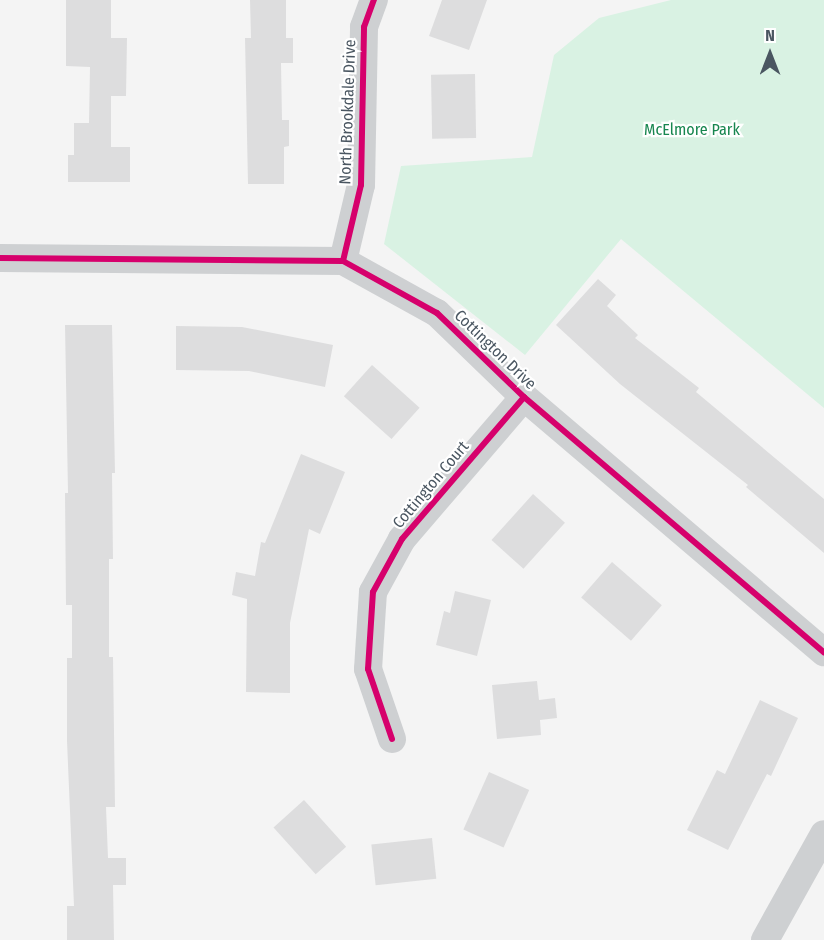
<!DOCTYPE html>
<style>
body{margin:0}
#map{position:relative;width:824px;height:940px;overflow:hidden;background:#f4f4f4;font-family:"Fira Sans Condensed",sans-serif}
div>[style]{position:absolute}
.green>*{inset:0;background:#d9f2e3}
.building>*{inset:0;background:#ddddde;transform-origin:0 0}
.minor>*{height:28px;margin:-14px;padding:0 14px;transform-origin:14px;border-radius:14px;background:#ced0d2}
.cycleway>*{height:6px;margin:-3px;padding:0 3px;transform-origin:3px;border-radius:3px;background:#d6006c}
span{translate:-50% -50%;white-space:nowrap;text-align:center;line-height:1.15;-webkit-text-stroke:4.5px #fff;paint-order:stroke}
.street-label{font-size:16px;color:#4a5661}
.park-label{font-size:16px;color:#17864f}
.north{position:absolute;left:740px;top:24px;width:60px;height:60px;-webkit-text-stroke:4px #fff;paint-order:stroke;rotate:0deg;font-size:16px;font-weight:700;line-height:24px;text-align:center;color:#4a5661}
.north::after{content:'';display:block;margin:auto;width:21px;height:27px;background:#4a5661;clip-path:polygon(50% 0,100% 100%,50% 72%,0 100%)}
</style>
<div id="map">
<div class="green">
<div style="clip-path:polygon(671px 0,824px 0,824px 408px,621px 239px,525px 355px,384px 244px,401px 166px,532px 157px,554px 55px,599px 18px)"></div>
</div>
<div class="building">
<div style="clip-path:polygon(66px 0,111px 0,111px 38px,127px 38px,126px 96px,111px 96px,111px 147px,130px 147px,130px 182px,68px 182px,68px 155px,74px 155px,74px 123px,89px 123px,90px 67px,66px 66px)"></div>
<div style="clip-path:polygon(250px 0,286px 0,286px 38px,293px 38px,293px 63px,281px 63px,282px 120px,289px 120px,289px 146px,284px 147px,284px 184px,248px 184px,245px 38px,251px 38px)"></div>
<div style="clip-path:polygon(442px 0,487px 0,469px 50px,429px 36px)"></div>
<div style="left:475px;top:74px;width:64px;height:44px;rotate:89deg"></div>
<div style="clip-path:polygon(598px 279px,616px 295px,607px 306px,638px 335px,635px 338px,699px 388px,696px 392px,824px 499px,824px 553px,746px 487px,748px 485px,620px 384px,556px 325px)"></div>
<div style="clip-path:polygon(65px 325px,112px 325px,115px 473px,112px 473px,113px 559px,109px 559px,109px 657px,113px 657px,115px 807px,106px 807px,108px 858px,126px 858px,126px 885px,113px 885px,114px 940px,67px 940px,67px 906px,74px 906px,67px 741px,67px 658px,72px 658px,72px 605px,66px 605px,65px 493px,68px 493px)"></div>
<div style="clip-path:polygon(176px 326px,242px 327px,333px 345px,325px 387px,249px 371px,176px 370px)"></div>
<div style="left:372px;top:365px;width:64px;height:42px;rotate:42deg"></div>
<div style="clip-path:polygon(301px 454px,345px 472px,320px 534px,309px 529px,290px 623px,290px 693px,246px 692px,247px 599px,232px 595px,236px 572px,255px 576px,261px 542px,265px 543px)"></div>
<div style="left:533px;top:494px;width:43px;height:62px;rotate:42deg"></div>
<div style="left:612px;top:562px;width:66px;height:47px;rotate:41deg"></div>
<div style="clip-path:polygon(455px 591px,491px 600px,477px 656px,436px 645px,444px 611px,450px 613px)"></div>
<div style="clip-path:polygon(537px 681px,539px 700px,555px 698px,557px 718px,540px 720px,541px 735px,497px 739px,492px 685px)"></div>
<div style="clip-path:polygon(760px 700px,798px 718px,771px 776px,767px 774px,728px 850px,687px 830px,717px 770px,725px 774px)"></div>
<div style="left:489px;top:772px;width:44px;height:63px;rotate:24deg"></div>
<div style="left:304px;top:800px;width:63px;height:41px;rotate:48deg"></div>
<div style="left:432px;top:838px;width:41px;height:61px;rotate:84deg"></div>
</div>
<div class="minor">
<div style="left:0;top:258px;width:343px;rotate:0.5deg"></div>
<div style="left:343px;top:261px;width:107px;rotate:29deg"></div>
<div style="left:437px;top:313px;width:121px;rotate:44deg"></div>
<div style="left:524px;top:397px;width:394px;rotate:40.4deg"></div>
<div style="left:343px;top:261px;width:78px;rotate:-76.7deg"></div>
<div style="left:361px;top:185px;width:158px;rotate:-88.9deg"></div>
<div style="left:364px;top:27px;width:29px;rotate:-70deg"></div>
<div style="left:392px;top:739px;width:74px;rotate:-108.9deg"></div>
<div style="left:368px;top:669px;width:77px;rotate:-86.3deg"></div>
<div style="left:373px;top:592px;width:60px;rotate:-61.3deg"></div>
<div style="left:402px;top:539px;width:187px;rotate:-49.3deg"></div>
<div style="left:765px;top:940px;width:121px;rotate:-60.9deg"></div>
</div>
<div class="cycleway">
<div style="left:0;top:258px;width:343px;rotate:0.5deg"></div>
<div style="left:343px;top:261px;width:107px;rotate:29deg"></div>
<div style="left:437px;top:313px;width:121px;rotate:44deg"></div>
<div style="left:524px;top:397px;width:394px;rotate:40.4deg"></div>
<div style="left:343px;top:261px;width:78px;rotate:-76.7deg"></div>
<div style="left:361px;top:185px;width:158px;rotate:-88.9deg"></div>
<div style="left:364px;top:27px;width:29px;rotate:-70deg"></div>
<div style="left:392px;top:739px;width:74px;rotate:-108.9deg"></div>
<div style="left:368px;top:669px;width:77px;rotate:-86.3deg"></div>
<div style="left:373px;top:592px;width:60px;rotate:-61.3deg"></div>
<div style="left:402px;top:539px;width:187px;rotate:-49.3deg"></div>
</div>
<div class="street-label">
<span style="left:348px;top:112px;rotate:-88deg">North Brookdale Drive</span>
<span style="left:495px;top:350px;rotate:44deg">Cottington Drive</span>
<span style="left:431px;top:485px;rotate:-50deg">Cottington Court</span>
</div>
<div class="park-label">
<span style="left:692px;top:130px">McElmore Park</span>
</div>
<div class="north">N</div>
</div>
